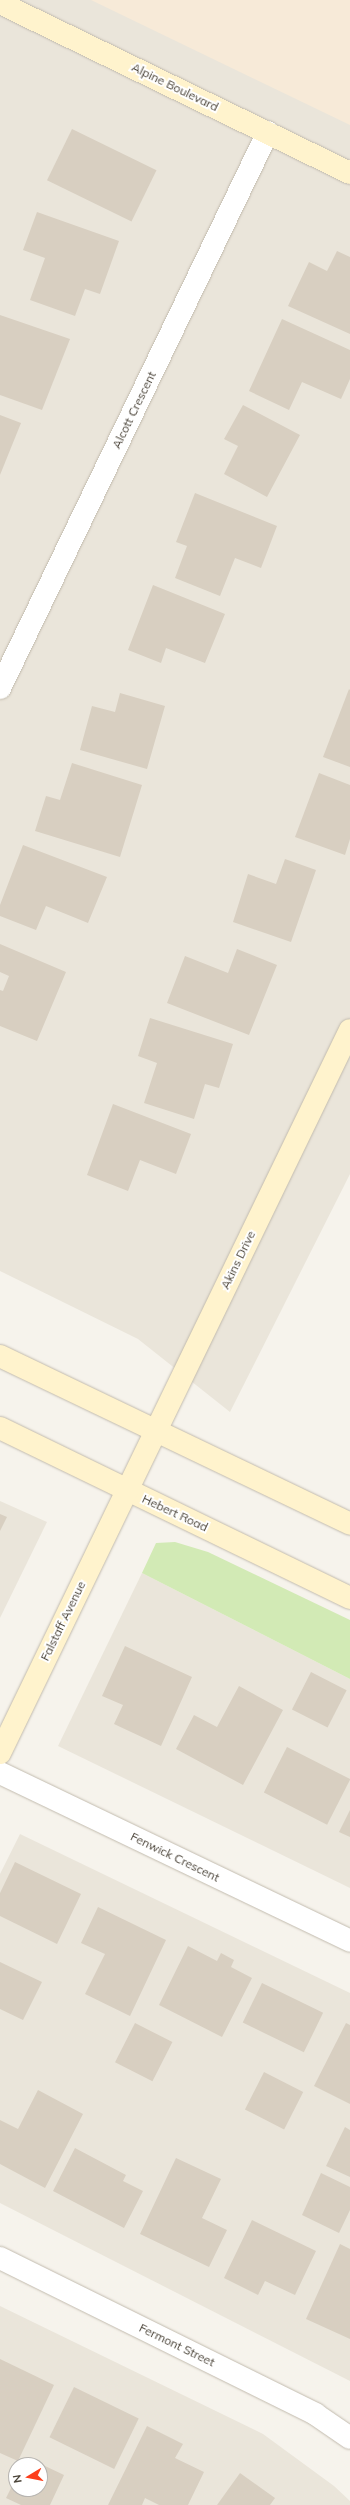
<!DOCTYPE html>
<style>
body{margin:0}
#map{position:relative;width:350px;height:2505px;overflow:hidden;background:#f6f3ec;font-family:Mulish,sans-serif}
div>[style]{position:absolute}
.residential>*{inset:0;background:#eae5da}
.commercial>*{inset:0;background:#f7ead8}
.green>*{inset:0;background:#d2eab5}
.building>*{inset:0;background:#d8cfc1;transform-origin:0 0}
.roads{filter:drop-shadow(0 0 1px #c2bbae) drop-shadow(0 0 1px #c2bbae)}
.street>*{height:22px;margin:-11px;padding:0 11px;transform-origin:11px;border-radius:11px;background:#fff}
.secondary>*{height:22px;margin:-11px;padding:0 11px;transform-origin:11px;border-radius:11px;background:#fff3cd}
span{translate:-50% -50%;white-space:nowrap;text-align:center;line-height:1.15;-webkit-text-stroke:4px #fff;paint-order:stroke}
.street-label{font-size:12px;color:#4b4439}
.north{position:absolute;left:8px;top:2457px;width:40px;height:40px;box-sizing:border-box;background:#fff;border:1px solid #b7b4b0;border-radius:50%;rotate:260deg;font-size:11px;font-weight:700;line-height:16px;text-align:center;color:#4b4439}
.north::after{content:'';display:block;margin:auto;width:14px;height:18px;background:#fc3f1d;clip-path:polygon(50% 0,100% 100%,50% 72%,0 100%)}
</style>
<div id="map">
<div class="residential">
<div style="clip-path:polygon(0 0,350px 0,350px 1174px,230px 1412px,138px 1339px,0 1271px)"></div>
<div style="clip-path:polygon(0 1501px,47px 1522px,0 1618px)"></div>
<div style="clip-path:polygon(142px 1573px,350px 1679px,350px 1888px,58px 1746px)"></div>
<div style="clip-path:polygon(20px 1834px,350px 1993px,350px 2381px,0 2203px,0 1874px)"></div>
<div style="clip-path:polygon(evenodd,0 2306px,263px 2434px,334px 2486px,350px 2501px,350px 2505px,0 2505px,0 2306px,16px 2465px,40px 2465px,40px 2489px,16px 2489px,16px 2465px)"></div>
</div>
<div class="commercial">
<div style="clip-path:polygon(91px 0,350px 0,350px 125px)"></div>
</div>
<div class="green">
<div style="clip-path:polygon(175px 1542px,208px 1552px,350px 1620px,350px 1679px,142px 1573px,156px 1543px)"></div>
</div>
<div class="building">
<div style="left:72px;top:129px;width:94px;height:57px;rotate:26deg"></div>
<div style="clip-path:polygon(37px 212px,119px 241px,100px 294px,85px 289px,75px 316px,30px 300px,45px 258px,23px 250px)"></div>
<div style="clip-path:polygon(337px 251px,350px 257px,350px 334px,288px 306px,309px 262px,327px 271px)"></div>
<div style="clip-path:polygon(0 315px,70px 339px,42px 410px,0 395px)"></div>
<div style="clip-path:polygon(282px 319px,350px 350px,350px 379px,341px 399px,302px 382px,289px 410px,249px 391px)"></div>
<div style="clip-path:polygon(243px 405px,300px 435px,267px 497px,224px 474px,238px 446px,224px 439px)"></div>
<div style="clip-path:polygon(0 415px,21px 423px,0 475px)"></div>
<div style="clip-path:polygon(195px 493px,277px 526px,261px 568px,235px 558px,220px 596px,175px 578px,187px 546px,176px 542px)"></div>
<div style="clip-path:polygon(153px 585px,225px 614px,205px 663px,166px 648px,161px 663px,128px 650px)"></div>
<div style="clip-path:polygon(349px 689px,350px 690px,350px 767px,323px 757px)"></div>
<div style="clip-path:polygon(120px 693px,165px 706px,147px 769px,80px 750px,92px 706px,115px 712px)"></div>
<div style="clip-path:polygon(72px 763px,142px 785px,120px 857px,35px 831px,46px 796px,60px 800px)"></div>
<div style="clip-path:polygon(319px 773px,350px 785px,350px 839px,345px 855px,295px 837px)"></div>
<div style="clip-path:polygon(23px 845px,107px 877px,88px 923px,46px 906px,36px 930px,0 916px,0 905px)"></div>
<div style="clip-path:polygon(285px 859px,316px 870px,291px 942px,233px 922px,248px 874px,276px 884px)"></div>
<div style="clip-path:polygon(0 944px,66px 972px,37px 1041px,0 1026px,0 990px,3px 991px,9px 976px,0 972px)"></div>
<div style="clip-path:polygon(237px 949px,277px 965px,249px 1035px,167px 1003px,185px 956px,228px 973px)"></div>
<div style="clip-path:polygon(150px 1018px,233px 1044px,219px 1088px,205px 1084px,194px 1119px,144px 1103px,157px 1063px,138px 1056px)"></div>
<div style="clip-path:polygon(113px 1104px,191px 1134px,176px 1174px,140px 1160px,128px 1191px,87px 1175px)"></div>
<div style="clip-path:polygon(0 1514px,7px 1517px,0 1531px)"></div>
<div style="clip-path:polygon(125px 1646px,192px 1677px,161px 1746px,114px 1724px,123px 1705px,102px 1696px)"></div>
<div style="left:311px;top:1672px;width:40px;height:42px;rotate:27deg"></div>
<div style="clip-path:polygon(239px 1686px,283px 1710px,243px 1785px,176px 1749px,194px 1715px,217px 1727px)"></div>
<div style="left:287px;top:1747px;width:71px;height:51px;rotate:27deg"></div>
<div style="clip-path:polygon(350px 1810px,350px 1837px,339px 1832px)"></div>
<div style="clip-path:polygon(15px 1862px,81px 1894px,57px 1944px,0 1916px,0 1893px)"></div>
<div style="clip-path:polygon(98px 1907px,166px 1940px,130px 2016px,85px 1994px,105px 1954px,81px 1943px)"></div>
<div style="clip-path:polygon(188px 1946px,217px 1961px,221px 1953px,234px 1960px,231px 1967px,252px 1978px,222px 2037px,159px 2005px)"></div>
<div style="clip-path:polygon(0 1962px,42px 1982px,23px 2020px,0 2009px)"></div>
<div style="left:262px;top:1983px;width:68px;height:44px;rotate:26deg"></div>
<div style="left:135px;top:2023px;width:42px;height:44px;rotate:27deg"></div>
<div style="clip-path:polygon(346px 2023px,350px 2025px,350px 2104px,314px 2086px)"></div>
<div style="left:264px;top:2072px;width:44px;height:42px;rotate:27deg"></div>
<div style="clip-path:polygon(38px 2090px,83px 2114px,45px 2188px,0 2164px,0 2120px,18px 2129px)"></div>
<div style="clip-path:polygon(345px 2127px,350px 2130px,350px 2177px,326px 2166px)"></div>
<div style="clip-path:polygon(75px 2148px,126px 2175px,123px 2181px,143px 2191px,124px 2228px,53px 2191px)"></div>
<div style="clip-path:polygon(176px 2158px,221px 2179px,202px 2218px,227px 2230px,209px 2267px,140px 2234px)"></div>
<div style="clip-path:polygon(321px 2173px,350px 2187px,350px 2210px,339px 2233px,302px 2215px)"></div>
<div style="clip-path:polygon(252px 2220px,316px 2251px,295px 2295px,265px 2281px,258px 2295px,224px 2278px)"></div>
<div style="clip-path:polygon(340px 2244px,350px 2249px,350px 2339px,306px 2319px)"></div>
<div style="clip-path:polygon(0 2359px,54px 2385px,18px 2461px,0 2453px)"></div>
<div style="left:74px;top:2387px;width:72px;height:56px;rotate:26deg"></div>
<div style="clip-path:polygon(147px 2426px,183px 2444px,175px 2458px,204px 2472px,188px 2505px,159px 2505px,145px 2498px,142px 2505px,108px 2505px)"></div>
<div style="clip-path:polygon(26px 2457px,64px 2475px,50px 2505px,21px 2505px,6px 2498px,16px 2478px,16px 2489px,40px 2489px,40px 2465px,22px 2465px)"></div>
<div style="clip-path:polygon(240px 2473px,275px 2498px,270px 2505px,217px 2505px)"></div>
</div>
<div class="roads">
<div class="street">
<div style="left:0;top:688px;width:617px;rotate:-64.27deg"></div>
<div style="left:0;top:1773px;width:388px;rotate:25.6deg"></div>
<div style="left:0;top:2258px;width:352px;rotate:26.3deg"></div>
<div style="left:315px;top:2414px;width:42px;rotate:34.4deg"></div>
</div>
<div class="secondary">
<div style="left:0;top:3px;width:389px;rotate:25.9deg"></div>
<div style="left:0;top:1356px;width:388px;rotate:25.6deg"></div>
<div style="left:0;top:1428px;width:389px;rotate:25.9deg"></div>
<div style="left:0;top:1753px;width:803px;rotate:-64.17deg"></div>
</div>
</div>
<div class="street-label">
<span style="left:175px;top:87px;rotate:26deg">Alpine Boulevard</span>
<span style="left:134px;top:410px;rotate:-64deg">Alcott Crescent</span>
<span style="left:238px;top:1260px;rotate:-64deg">Akins Drive</span>
<span style="left:175px;top:1513px;rotate:25deg">Hebert Road</span>
<span style="left:63px;top:1621px;rotate:-64deg">Falstaff Avenue</span>
<span style="left:175px;top:1857px;rotate:26deg">Fenwick Crescent</span>
<span style="left:177px;top:2345px;rotate:26deg">Fermont Street</span>
</div>
<div class="north">N</div>
</div>
